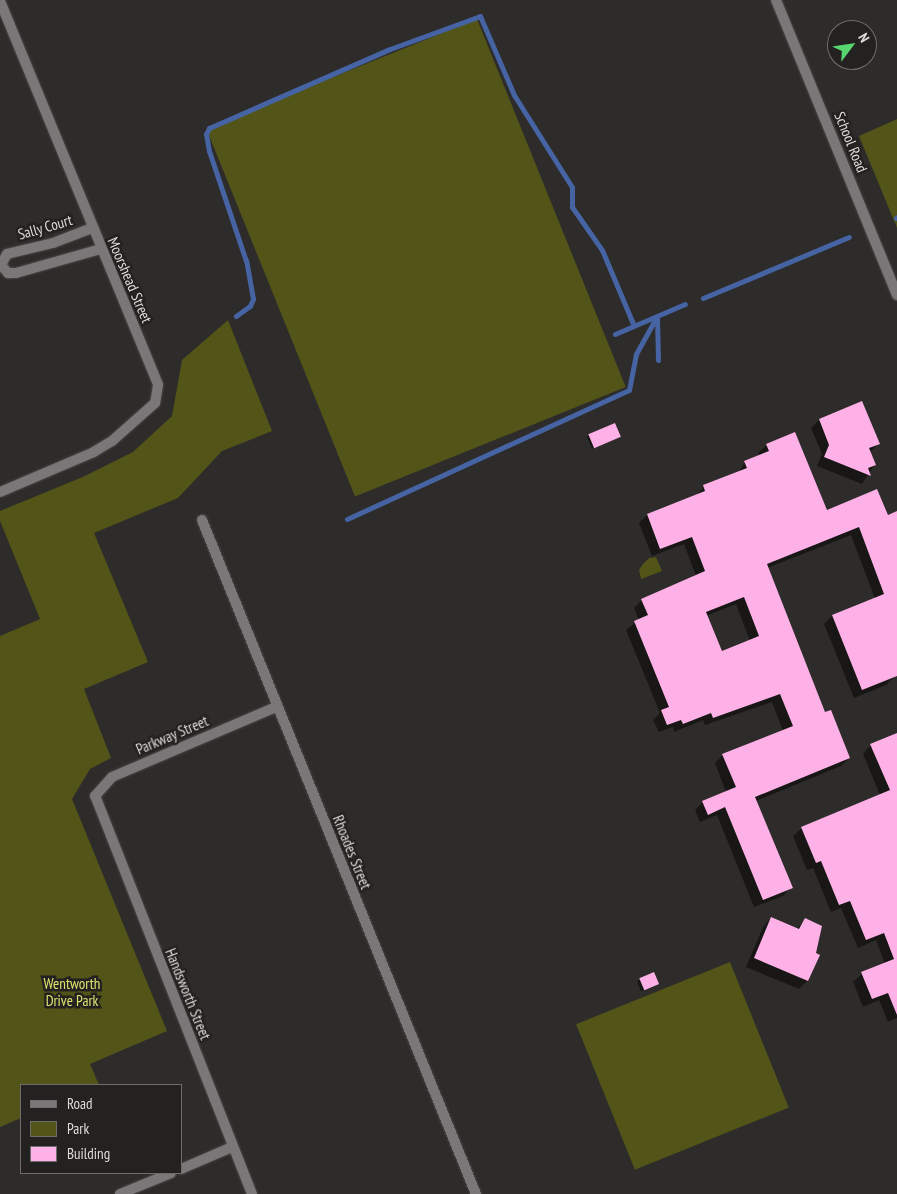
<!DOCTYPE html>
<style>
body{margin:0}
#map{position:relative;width:897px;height:1194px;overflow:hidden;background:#2e2c2a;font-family:"PT Sans Narrow",sans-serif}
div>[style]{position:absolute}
.green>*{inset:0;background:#525418;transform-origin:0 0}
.shadow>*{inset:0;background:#0007}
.stream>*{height:5px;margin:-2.5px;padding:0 2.5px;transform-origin:2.5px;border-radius:2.5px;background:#4663a4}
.building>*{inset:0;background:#fdb1e6;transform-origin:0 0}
.roads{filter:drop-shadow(0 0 1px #4a4846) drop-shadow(0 0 1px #4a4846)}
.minor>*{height:10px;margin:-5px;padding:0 5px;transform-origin:5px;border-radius:5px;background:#797777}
.tertiary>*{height:10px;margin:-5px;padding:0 5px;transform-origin:5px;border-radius:5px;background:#797777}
span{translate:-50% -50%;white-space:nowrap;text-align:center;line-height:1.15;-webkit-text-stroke:5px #242220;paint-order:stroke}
.street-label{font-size:15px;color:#dedddb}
.park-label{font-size:15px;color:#dee36e}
.legend{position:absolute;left:20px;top:1084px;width:162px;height:90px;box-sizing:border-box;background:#242220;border:1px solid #6e6d6b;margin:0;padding:6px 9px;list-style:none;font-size:15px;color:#dedddb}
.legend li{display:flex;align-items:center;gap:10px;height:25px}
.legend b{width:25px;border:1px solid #6e6d6b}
.north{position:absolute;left:827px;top:20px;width:50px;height:50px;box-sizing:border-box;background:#242220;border:1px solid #6e6d6b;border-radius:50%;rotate:59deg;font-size:14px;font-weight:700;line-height:20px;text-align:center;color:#dedddb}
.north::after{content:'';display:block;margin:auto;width:18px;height:22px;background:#57d570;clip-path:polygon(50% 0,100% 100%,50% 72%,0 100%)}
</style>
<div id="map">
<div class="green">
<div style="left:477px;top:19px;width:397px;height:292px;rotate:68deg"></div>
<div style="clip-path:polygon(897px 119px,897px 228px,859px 136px)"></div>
<div style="clip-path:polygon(228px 320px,272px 431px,222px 451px,178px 498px,94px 533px,148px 662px,84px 689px,111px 758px,90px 769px,72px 799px,167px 1031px,90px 1064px,99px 1085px,21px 1085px,21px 1118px,0 1127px,0 636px,40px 619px,0 521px,0 511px,85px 476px,133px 452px,172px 416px,182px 360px)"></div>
<div style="clip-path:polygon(656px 557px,662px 571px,641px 579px,639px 570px,643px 564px,649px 558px)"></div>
<div style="left:730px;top:962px;width:157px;height:166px;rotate:68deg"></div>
</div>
<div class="shadow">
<div style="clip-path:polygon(819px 420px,878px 444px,870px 452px,875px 464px,862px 484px,817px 466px,822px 454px,811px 428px)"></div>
<div style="clip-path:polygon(589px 435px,619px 436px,592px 449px,587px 437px)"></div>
<div style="clip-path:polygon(evenodd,767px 445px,826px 512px,887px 517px,897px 513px,897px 634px,894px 677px,886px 685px,854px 698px,824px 624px,832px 616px,875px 599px,851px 535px,767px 568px,825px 714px,849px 758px,841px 766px,756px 801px,791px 887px,783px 896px,754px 907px,717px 815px,700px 822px,695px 810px,703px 802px,726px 792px,715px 763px,723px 755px,783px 731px,772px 702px,705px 725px,703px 720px,674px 732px,673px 727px,659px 732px,653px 720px,660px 713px,626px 630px,639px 620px,634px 608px,642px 600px,696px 576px,684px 544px,652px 556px,639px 523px,647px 515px,696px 496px,704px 487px,738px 473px,745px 462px,760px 456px,758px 453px,767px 445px,736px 604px,750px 641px,721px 652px,706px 616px,736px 604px)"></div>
<div style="clip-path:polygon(897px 735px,897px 1018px,888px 1022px,879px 1000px,863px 1007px,853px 982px,862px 974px,885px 964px,876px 940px,858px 948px,841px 908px,831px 912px,813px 868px,807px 870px,793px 836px,802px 828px,880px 795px,863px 754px,871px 745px)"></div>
<div style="clip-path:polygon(771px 918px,797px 929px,805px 920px,807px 981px,799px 989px,746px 967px,763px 927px)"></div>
<div style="clip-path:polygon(640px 979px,657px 983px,641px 991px,637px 982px)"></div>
</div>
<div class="stream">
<div style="left:896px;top:218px;width:1px;rotate:-45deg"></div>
<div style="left:703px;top:298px;width:158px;rotate:-22.7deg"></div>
<div style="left:236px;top:316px;width:17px;rotate:-36deg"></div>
<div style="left:250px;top:306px;width:8px;rotate:-67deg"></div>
<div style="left:253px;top:299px;width:39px;rotate:-100deg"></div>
<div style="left:246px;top:261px;width:116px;rotate:-108.6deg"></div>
<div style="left:209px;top:151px;width:17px;rotate:-100deg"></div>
<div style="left:206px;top:134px;width:7px;rotate:-63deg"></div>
<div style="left:209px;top:128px;width:197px;rotate:-23.6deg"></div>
<div style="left:390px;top:49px;width:96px;rotate:-20.1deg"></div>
<div style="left:480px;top:16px;width:86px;rotate:66.7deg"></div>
<div style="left:514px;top:95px;width:109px;rotate:57.8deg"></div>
<div style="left:572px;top:187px;width:20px;rotate:90deg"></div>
<div style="left:572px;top:207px;width:52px;rotate:55.1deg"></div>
<div style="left:602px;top:250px;width:82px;rotate:67.2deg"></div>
<div style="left:657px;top:317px;width:43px;rotate:88.7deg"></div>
<div style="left:615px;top:334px;width:76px;rotate:-23.2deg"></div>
<div style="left:347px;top:519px;width:310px;rotate:-24.6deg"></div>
<div style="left:629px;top:390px;width:37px;rotate:-79deg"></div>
<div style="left:636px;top:354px;width:43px;rotate:-61.1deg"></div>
</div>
<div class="building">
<div style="clip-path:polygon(862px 401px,880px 444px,869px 448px,876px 465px,868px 468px,871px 476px,824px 457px,829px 445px,819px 419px)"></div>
<div style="left:615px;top:423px;width:15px;height:29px;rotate:67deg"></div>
<div style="clip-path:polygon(evenodd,795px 432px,827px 510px,877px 489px,888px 515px,897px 511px,897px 676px,862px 690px,832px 615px,884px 594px,859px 527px,767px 564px,825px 712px,831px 710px,850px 758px,755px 797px,793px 888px,763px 900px,725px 807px,708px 815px,702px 801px,736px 787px,722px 754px,793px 726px,780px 694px,713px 718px,711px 713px,683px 724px,681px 720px,667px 725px,661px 710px,669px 707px,634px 621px,648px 615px,641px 599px,705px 571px,692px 537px,660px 549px,647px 514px,705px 491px,703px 485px,747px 468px,744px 461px,769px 451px,766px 444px,795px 432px,744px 597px,759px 636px,722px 651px,706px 612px,744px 597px)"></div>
<div style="clip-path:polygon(897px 733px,897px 1015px,888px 993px,872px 999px,861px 972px,894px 959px,884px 933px,866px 940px,850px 901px,839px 905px,821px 861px,816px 863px,801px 827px,890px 790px,870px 744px)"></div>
<div style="clip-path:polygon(771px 917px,799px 929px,805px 918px,822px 926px,816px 953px,820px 955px,808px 981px,754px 958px)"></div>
<div style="left:654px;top:972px;width:13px;height:16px;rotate:67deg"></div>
</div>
<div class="roads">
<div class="minor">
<div style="left:0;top:1px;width:415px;rotate:67.6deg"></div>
<div style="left:158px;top:385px;width:18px;rotate:99deg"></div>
<div style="left:155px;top:403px;width:57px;rotate:138.5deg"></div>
<div style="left:112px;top:441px;width:21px;rotate:149deg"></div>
<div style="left:94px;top:452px;width:102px;rotate:156.9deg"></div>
<div style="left:92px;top:228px;width:42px;rotate:159deg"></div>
<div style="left:53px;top:243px;width:47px;rotate:166.6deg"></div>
<div style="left:7px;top:254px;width:13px;rotate:119deg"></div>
<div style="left:1px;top:265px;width:11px;rotate:49deg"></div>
<div style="left:8px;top:273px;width:8px"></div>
<div style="left:16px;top:273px;width:88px;rotate:-15.8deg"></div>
<div style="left:202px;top:520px;width:728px;rotate:67.88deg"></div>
<div style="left:181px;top:1169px;width:56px;rotate:-23.3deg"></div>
<div style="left:120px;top:1194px;width:55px;rotate:-22.4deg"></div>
<div style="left:252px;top:1194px;width:428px;rotate:-111.5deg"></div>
<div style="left:95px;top:796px;width:25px;rotate:-48deg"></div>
<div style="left:112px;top:777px;width:178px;rotate:-23.1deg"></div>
</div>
<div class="tertiary">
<div style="left:776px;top:0;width:319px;rotate:67.7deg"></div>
</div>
</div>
<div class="street-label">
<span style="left:851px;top:142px;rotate:68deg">School Road</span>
<span style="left:45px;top:227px;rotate:-16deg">Sally Court</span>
<span style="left:130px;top:280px;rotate:67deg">Moorshead Street</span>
<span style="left:172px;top:735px;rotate:-23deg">Parkway Street</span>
<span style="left:352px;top:852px;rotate:68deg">Rhoades Street</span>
<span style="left:188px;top:994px;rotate:68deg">Handsworth Street</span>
</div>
<div class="park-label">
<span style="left:72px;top:992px">Wentworth<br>Drive Park</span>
</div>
<ul class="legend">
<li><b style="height:6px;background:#797777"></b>Road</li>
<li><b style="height:14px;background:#525418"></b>Park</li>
<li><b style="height:14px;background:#fdb1e6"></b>Building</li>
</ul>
<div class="north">N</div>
</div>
